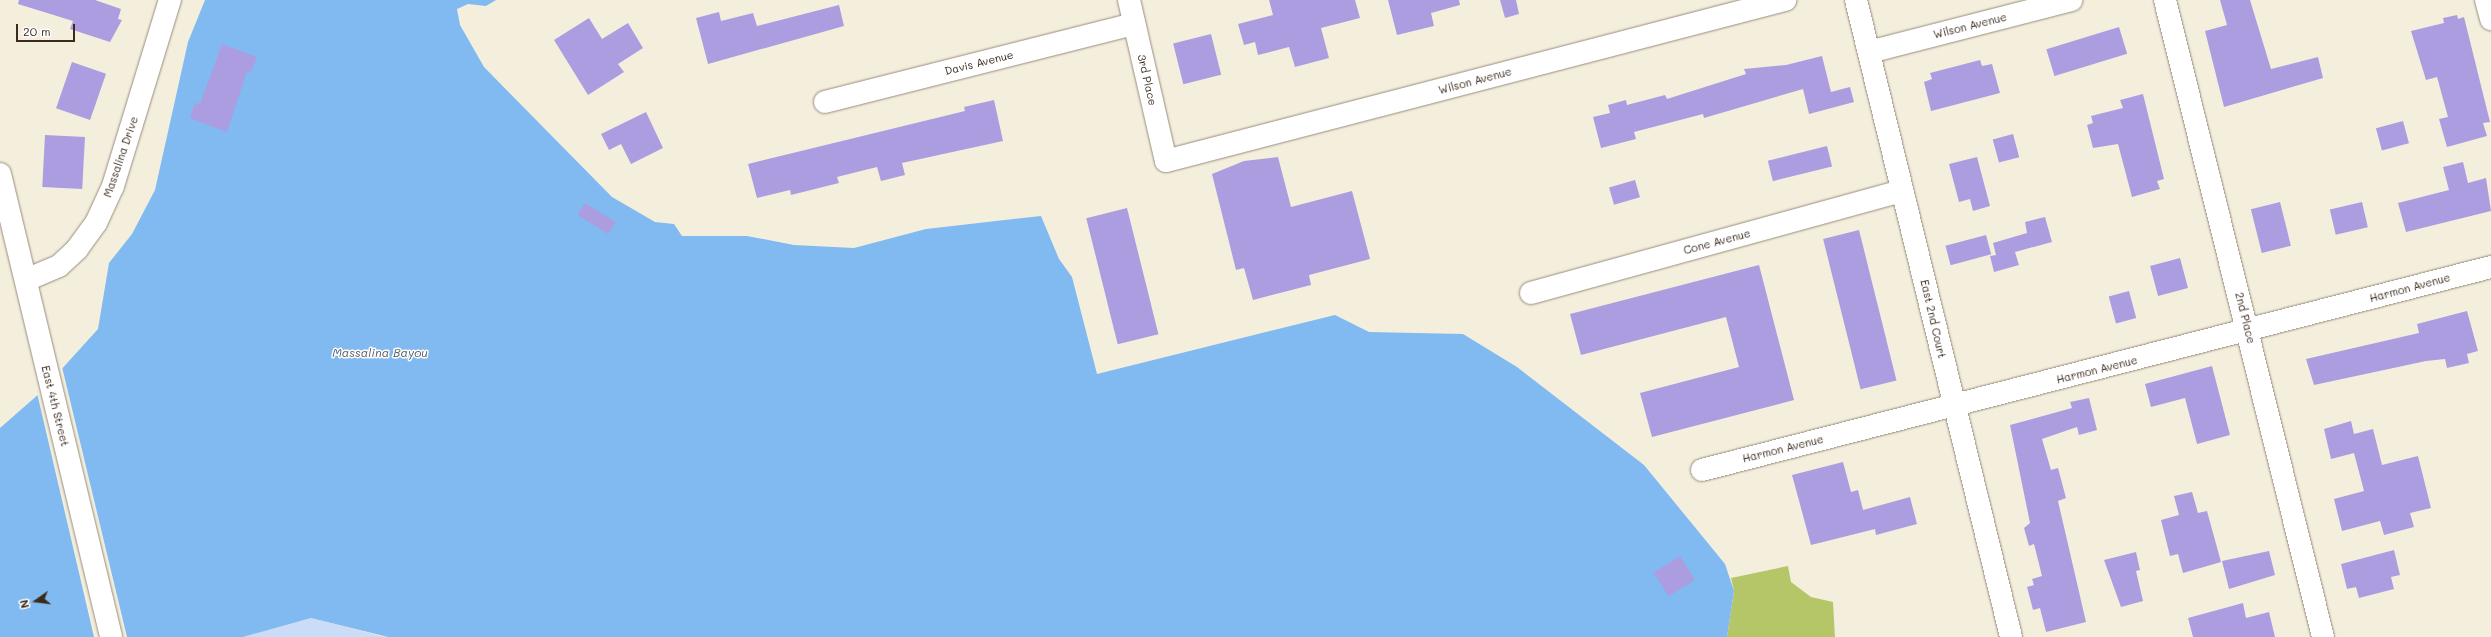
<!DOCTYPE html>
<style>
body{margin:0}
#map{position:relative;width:2491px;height:637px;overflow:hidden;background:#f4efdd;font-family:Mali,sans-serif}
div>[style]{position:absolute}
.built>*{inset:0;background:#cbdcf9}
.green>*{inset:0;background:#b5c669}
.water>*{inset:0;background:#81b9f1}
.pier>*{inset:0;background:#f4efdd}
.building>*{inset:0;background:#ac9de0;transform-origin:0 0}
.roads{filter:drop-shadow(0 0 1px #988c7e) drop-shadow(0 0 1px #988c7e)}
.street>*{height:22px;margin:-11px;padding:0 11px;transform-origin:11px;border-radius:11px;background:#fff}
.secondary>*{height:22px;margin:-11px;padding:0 11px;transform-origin:11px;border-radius:11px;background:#fff}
span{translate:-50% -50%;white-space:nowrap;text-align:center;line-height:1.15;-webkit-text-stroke:3px #fff;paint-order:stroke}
.street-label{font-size:11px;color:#3b2a1e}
.water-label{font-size:12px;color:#545c68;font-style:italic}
.north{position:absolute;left:16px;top:581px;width:40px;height:40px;-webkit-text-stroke:3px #fff;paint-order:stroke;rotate:256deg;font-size:11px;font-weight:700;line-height:16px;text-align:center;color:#3b2a1e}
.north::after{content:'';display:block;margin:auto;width:14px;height:18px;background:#3b2a1e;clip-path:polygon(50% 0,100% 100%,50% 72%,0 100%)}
.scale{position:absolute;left:16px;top:24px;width:59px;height:18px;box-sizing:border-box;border:2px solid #3b2a1e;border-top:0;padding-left:5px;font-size:12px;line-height:14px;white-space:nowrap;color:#3b2a1e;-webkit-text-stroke:3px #fff;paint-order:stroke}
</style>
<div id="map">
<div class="built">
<div style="clip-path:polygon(311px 618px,381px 636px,388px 637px,243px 637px)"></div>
</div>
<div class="green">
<div style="clip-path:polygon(1788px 566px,1791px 582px,1811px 597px,1833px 602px,1835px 637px,1727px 637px,1734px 591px,1731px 578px)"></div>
</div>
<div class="water">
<div style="clip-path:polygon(205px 0,496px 0,486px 6px,468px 4px,457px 9px,460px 25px,484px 67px,612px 197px,655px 222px,674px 224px,682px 236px,747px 236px,794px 245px,854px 248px,926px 229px,1041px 216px,1059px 259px,1072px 277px,1097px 374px,1335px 315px,1369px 332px,1463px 334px,1517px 367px,1644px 465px,1725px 564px,1734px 591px,1727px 637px,388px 637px,311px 618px,243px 637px,0 637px,0 428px,40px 393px,98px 329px,109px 263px,132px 234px,155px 190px,188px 42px)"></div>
</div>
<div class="pier">
<div style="clip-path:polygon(62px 367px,127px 637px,94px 637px,37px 393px)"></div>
</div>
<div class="building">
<div style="clip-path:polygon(19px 0,95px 0,121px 9px,118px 19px,122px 20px,110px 42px,70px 29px,73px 21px,18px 4px)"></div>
<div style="clip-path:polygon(1269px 0,1355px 0,1360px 18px,1321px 28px,1329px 58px,1295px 67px,1289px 47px,1258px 55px,1255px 42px,1244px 45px,1238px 24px,1273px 15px)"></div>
<div style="clip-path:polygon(1388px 0,1459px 0,1460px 5px,1431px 13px,1434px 26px,1397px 35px)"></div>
<div style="clip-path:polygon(1500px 0,1516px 0,1519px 14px,1505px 18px)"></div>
<div style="clip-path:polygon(2220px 0,2250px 0,2271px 69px,2318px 57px,2323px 78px,2224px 107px,2205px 31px,2227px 25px)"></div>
<div style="clip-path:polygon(839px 5px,844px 26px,708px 64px,696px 18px,719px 12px,721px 21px,753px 13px,757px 26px)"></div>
<div style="clip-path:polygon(2457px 15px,2458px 19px,2464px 17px,2490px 122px,2483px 123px,2487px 136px,2447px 147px,2439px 119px,2448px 117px,2437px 77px,2426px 80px,2411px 31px,2444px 23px,2443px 18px)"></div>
<div style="clip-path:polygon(589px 18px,602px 39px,628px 23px,643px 48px,618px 64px,624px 72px,588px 95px,554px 40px)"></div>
<div style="left:2119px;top:27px;width:28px;height:76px;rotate:73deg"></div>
<div style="left:1211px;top:34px;width:42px;height:39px;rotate:76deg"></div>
<div style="clip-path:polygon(222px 44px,257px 57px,251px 72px,247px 71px,227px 132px,190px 118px,195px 103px,200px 104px)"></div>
<div style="clip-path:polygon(1822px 56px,1831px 92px,1850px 87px,1854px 102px,1809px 114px,1803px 89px,1704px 118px,1703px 114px,1634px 132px,1636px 139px,1601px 148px,1593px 117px,1610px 113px,1608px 105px,1626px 100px,1627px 105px,1665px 95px,1667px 99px,1746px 74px,1744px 69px,1786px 65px)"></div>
<div style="clip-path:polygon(1980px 60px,1982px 66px,1992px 64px,2000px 93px,1931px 111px,1924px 82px,1932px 79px,1930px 73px)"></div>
<div style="left:72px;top:62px;width:36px;height:49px;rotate:19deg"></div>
<div style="clip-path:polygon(2143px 94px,2164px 179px,2157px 181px,2160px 189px,2132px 197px,2118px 144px,2093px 148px,2087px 125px,2093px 123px,2091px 116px,2123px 108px,2120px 100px)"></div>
<div style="clip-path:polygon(994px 100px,1003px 141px,902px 163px,905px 175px,881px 181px,877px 167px,837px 177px,839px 183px,791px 195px,790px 190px,757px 198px,748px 164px,965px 111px,964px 107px)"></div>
<div style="clip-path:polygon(646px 112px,663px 148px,631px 164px,621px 144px,609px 150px,601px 134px)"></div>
<div style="left:2403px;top:121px;width:23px;height:28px;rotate:75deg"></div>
<div style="left:2013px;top:134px;width:24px;height:21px;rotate:75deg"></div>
<div style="left:45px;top:135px;width:40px;height:52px;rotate:3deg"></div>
<div style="left:1827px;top:146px;width:21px;height:61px;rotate:76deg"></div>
<div style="clip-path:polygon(1278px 157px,1291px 207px,1352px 191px,1370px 259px,1309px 275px,1311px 285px,1253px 300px,1244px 268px,1236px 270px,1212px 174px,1244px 161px)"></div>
<div style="clip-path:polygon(1977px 157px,1990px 206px,1973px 211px,1970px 199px,1959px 202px,1949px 164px)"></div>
<div style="clip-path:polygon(2463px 162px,2468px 183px,2486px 178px,2491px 211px,2406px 232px,2398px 203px,2449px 190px,2443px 167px)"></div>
<div style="left:1635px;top:180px;width:18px;height:27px;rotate:74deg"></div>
<div style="left:2280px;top:202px;width:45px;height:30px;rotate:76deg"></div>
<div style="left:2362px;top:202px;width:26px;height:33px;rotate:77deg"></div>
<div style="left:585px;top:203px;width:36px;height:14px;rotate:32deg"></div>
<div style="left:1127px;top:208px;width:130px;height:42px;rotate:76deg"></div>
<div style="clip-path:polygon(2045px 217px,2052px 242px,2015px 252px,2019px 265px,1994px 272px,1990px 256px,1996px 255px,1993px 243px,2027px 233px,2025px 222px)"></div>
<div style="left:1859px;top:230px;width:155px;height:37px;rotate:76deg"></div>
<div style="left:1986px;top:235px;width:20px;height:42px;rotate:75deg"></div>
<div style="left:2180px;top:258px;width:31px;height:31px;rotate:75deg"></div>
<div style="clip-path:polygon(1759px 265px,1794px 400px,1652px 437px,1640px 393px,1739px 367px,1726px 317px,1581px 355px,1570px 314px)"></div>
<div style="left:2129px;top:291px;width:28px;height:21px;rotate:75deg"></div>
<div style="clip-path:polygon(2467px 311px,2478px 351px,2467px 354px,2469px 363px,2447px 368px,2445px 359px,2426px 361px,2314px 385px,2306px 359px,2419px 333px,2417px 324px)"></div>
<div style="clip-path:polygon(2212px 366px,2230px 435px,2197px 444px,2185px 398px,2151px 407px,2145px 384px)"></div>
<div style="clip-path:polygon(2089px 398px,2097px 430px,2079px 435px,2077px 427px,2042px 439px,2051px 470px,2058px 468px,2066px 498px,2058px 501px,2086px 622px,2046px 632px,2040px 608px,2033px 610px,2027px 587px,2034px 585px,2032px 579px,2042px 576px,2034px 544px,2029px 546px,2024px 528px,2030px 523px,2010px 425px,2072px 408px,2070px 402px)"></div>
<div style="clip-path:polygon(2351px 421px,2354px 434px,2373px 429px,2382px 465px,2418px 456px,2431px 508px,2410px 513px,2414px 527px,2384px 535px,2380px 521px,2342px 531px,2334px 499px,2364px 491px,2354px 453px,2331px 459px,2324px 429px)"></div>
<div style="clip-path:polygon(1843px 462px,1851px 492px,1858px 490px,1863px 510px,1910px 497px,1917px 524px,1876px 535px,1875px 529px,1811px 545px,1792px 475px)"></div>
<div style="clip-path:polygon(2192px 492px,2198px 513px,2207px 511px,2221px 562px,2183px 573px,2178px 554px,2170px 556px,2161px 520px,2179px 515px,2174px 496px)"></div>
<div style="clip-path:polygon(2394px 550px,2400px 575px,2391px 577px,2394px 589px,2359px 598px,2356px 587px,2347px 589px,2341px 564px)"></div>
<div style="clip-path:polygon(2269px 551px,2275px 575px,2229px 589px,2222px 561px)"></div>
<div style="clip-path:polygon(2136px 552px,2140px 570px,2136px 571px,2143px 601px,2121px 607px,2104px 560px)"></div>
<div style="left:1680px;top:556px;width:28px;height:31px;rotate:58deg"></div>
<div style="clip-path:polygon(2243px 603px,2246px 618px,2269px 612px,2275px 637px,2193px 637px,2188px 618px)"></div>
</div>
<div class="roads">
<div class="street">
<div style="left:1129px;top:0;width:165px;rotate:77.1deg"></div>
<div style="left:1166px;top:161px;width:640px;rotate:-14.58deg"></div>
<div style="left:1856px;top:0;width:656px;rotate:76.32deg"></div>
<div style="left:2165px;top:0;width:656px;rotate:76.07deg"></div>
<div style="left:2486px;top:0;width:20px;rotate:75deg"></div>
<div style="left:1869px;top:52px;width:209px;rotate:-14.4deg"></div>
<div style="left:825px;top:102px;width:319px;rotate:-14.2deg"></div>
<div style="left:26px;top:280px;width:36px;rotate:-23deg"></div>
<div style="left:59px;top:266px;width:25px;rotate:-43deg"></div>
<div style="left:77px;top:249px;width:32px;rotate:-54deg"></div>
<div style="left:96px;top:223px;width:41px;rotate:-65.3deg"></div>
<div style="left:113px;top:186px;width:195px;rotate:-73deg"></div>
<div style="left:1531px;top:293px;width:385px;rotate:-15.4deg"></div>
<div style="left:1702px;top:470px;width:815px;rotate:-14.43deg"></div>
</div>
<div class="secondary">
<div style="left:0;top:174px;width:476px;rotate:76.5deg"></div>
</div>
</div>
<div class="street-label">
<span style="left:1970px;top:26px;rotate:-14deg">Wilson Avenue</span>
<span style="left:979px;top:63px;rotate:-14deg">Davis Avenue</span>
<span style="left:1147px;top:80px;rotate:77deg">3rd Place</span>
<span style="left:1475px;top:81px;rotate:-15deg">Wilson Avenue</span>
<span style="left:121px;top:157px;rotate:-71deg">Massalina Drive</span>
<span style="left:1717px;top:242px;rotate:-15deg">Cone Avenue</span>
<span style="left:2410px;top:288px;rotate:-15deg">Harmon Avenue</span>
<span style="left:2245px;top:318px;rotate:76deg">2nd Place</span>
<span style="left:1933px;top:319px;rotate:77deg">East 2nd Court</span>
<span style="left:2097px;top:370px;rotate:-14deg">Harmon Avenue</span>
<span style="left:55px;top:406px;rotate:76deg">East 4th Street</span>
<span style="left:1783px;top:449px;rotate:-14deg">Harmon Avenue</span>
</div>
<div class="water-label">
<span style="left:380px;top:353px">Massalina Bayou</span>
</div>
<div class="north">N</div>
<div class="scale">20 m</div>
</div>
